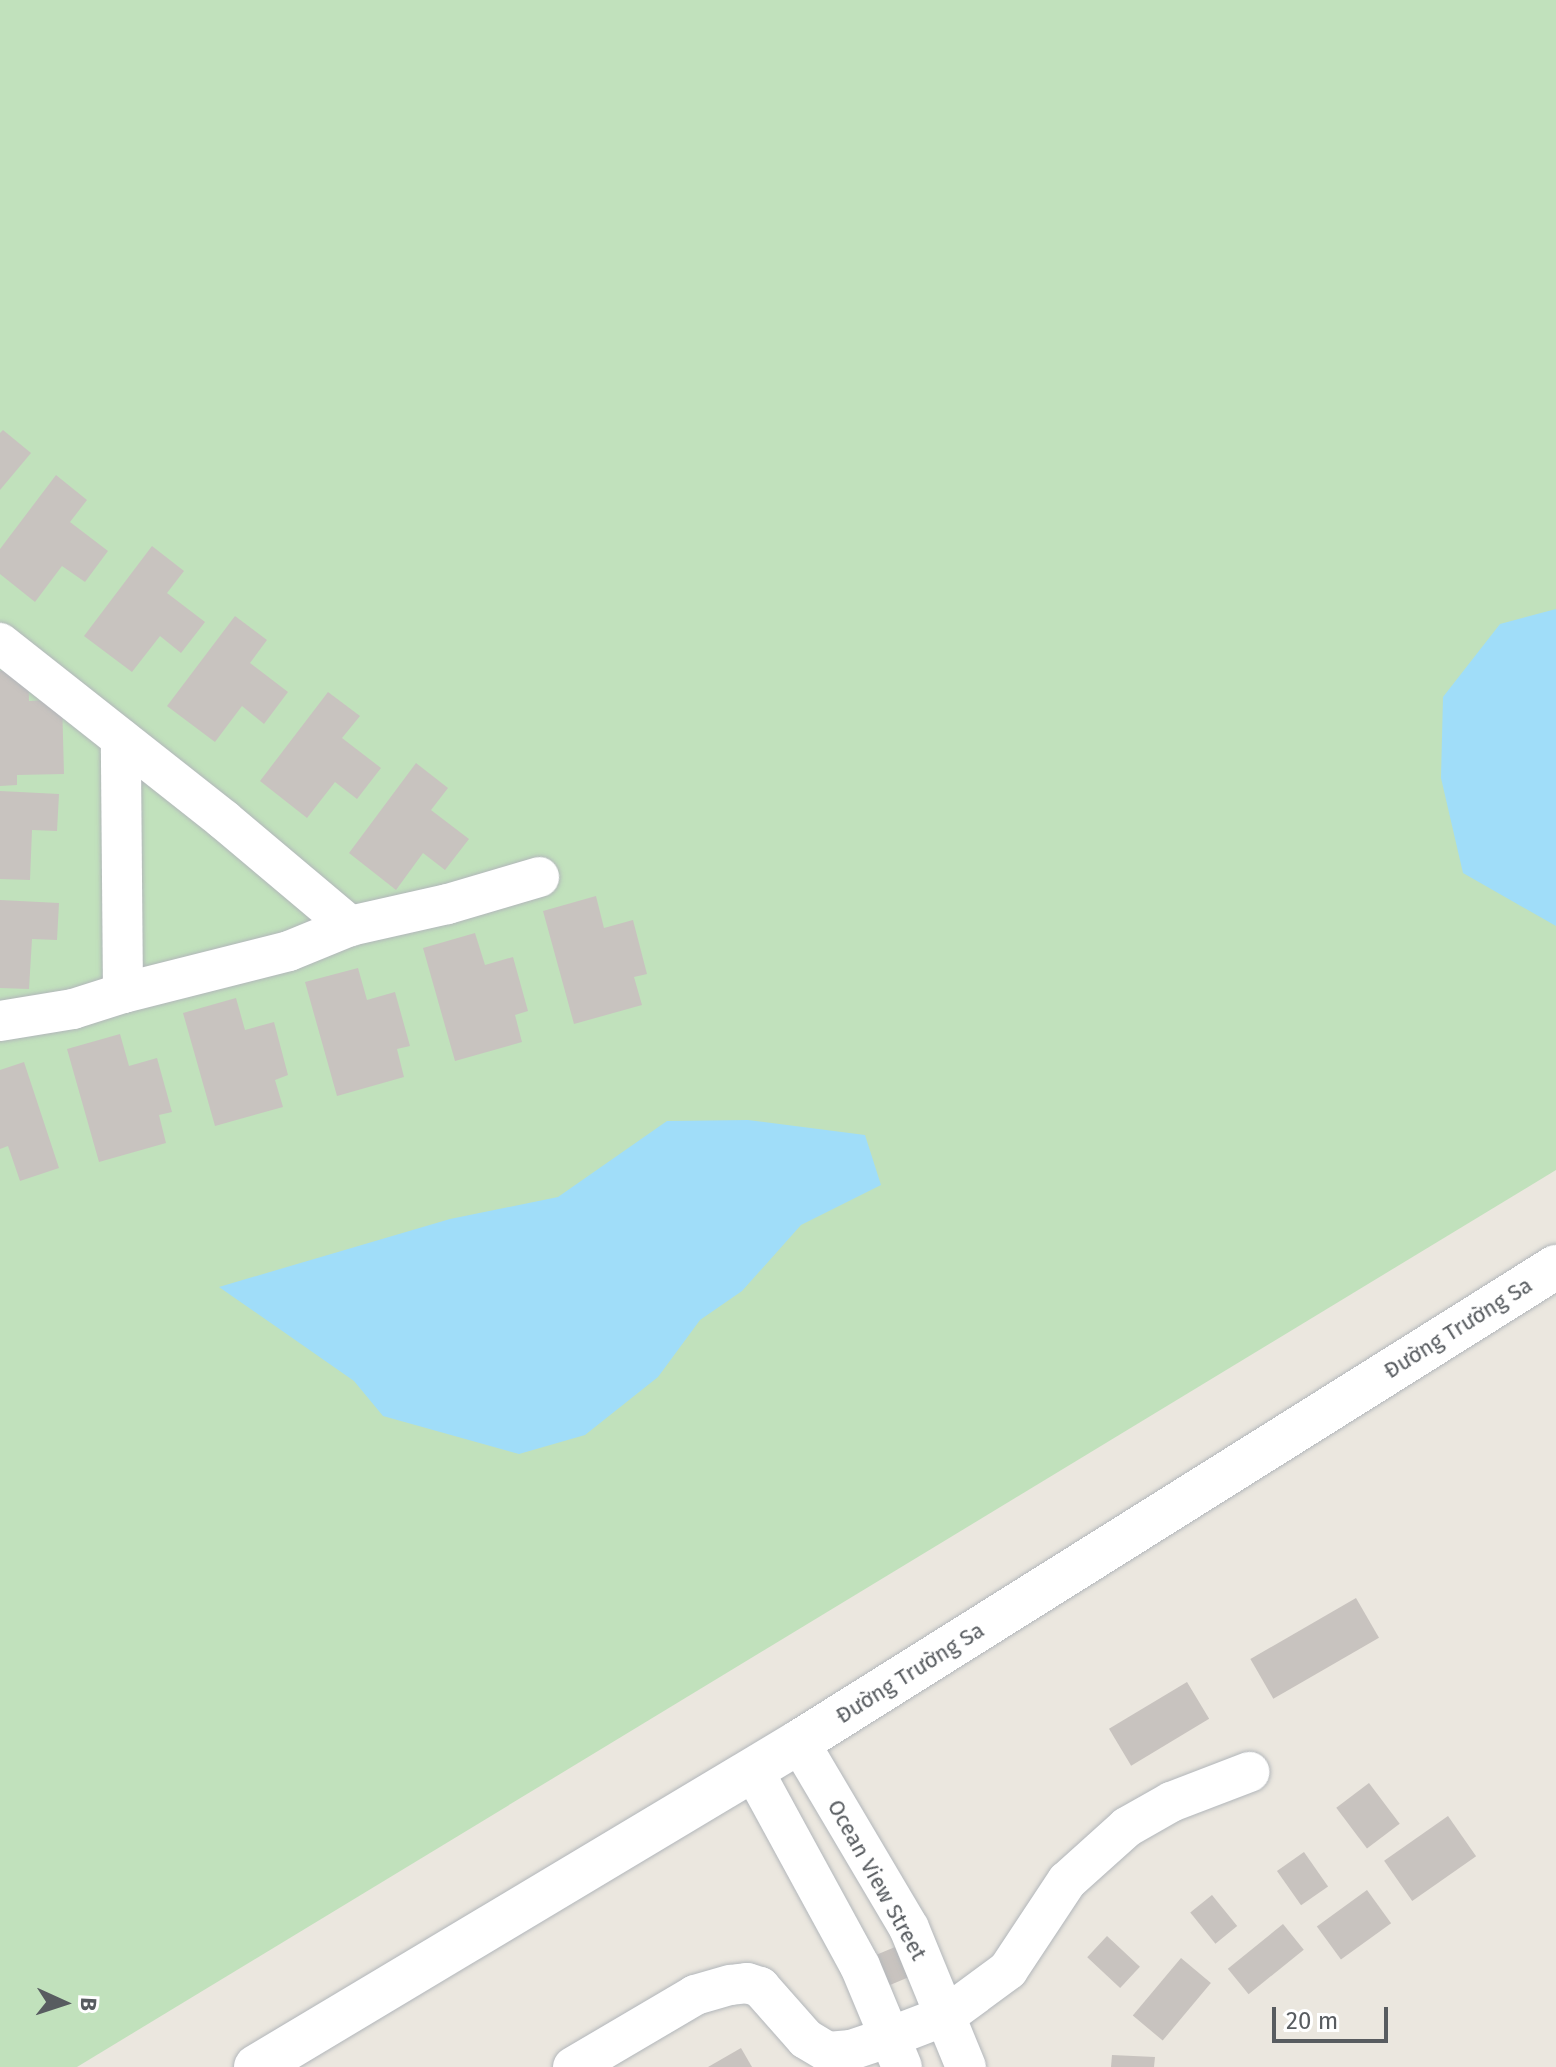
<!DOCTYPE html>
<meta charset="utf-8">
<style>
body{margin:0}
#map{position:relative;width:1556px;height:2067px;overflow:hidden;background:#ebe7df;font-family:"Fira Sans",sans-serif}
div>[style]{position:absolute}
.green>*{inset:0;background:#c1e1bc}
.water>*{inset:0;background:#a0ddf9}
.building>*{inset:0;background:#c8c3bf;transform-origin:0 0}
.roads{filter:drop-shadow(0 0 2px #b2b6ba) drop-shadow(0 0 2px #b2b6ba)}
.street>*{height:40px;margin:-20px;padding:0 20px;transform-origin:20px;border-radius:20px;background:#fff}
.secondary>*{height:44px;margin:-22px;padding:0 22px;transform-origin:22px;border-radius:22px;background:#fff}
span{translate:-50% -50%;white-space:nowrap;text-align:center;line-height:1.15;-webkit-text-stroke:6px #fff;paint-order:stroke}
.street-label{font-size:22px;color:#585c60}
.north{position:absolute;left:24px;top:1963px;width:80px;height:80px;-webkit-text-stroke:6px #fff;paint-order:stroke;rotate:93deg;font-size:22px;font-weight:700;line-height:32px;text-align:center;color:#585c60}
.north::after{content:'';display:block;margin:auto;width:28px;height:36px;background:#585c60;clip-path:polygon(50% 0,100% 100%,50% 72%,0 100%)}
.scale{position:absolute;left:1272px;top:2007px;width:116px;height:36px;box-sizing:border-box;border:4px solid #585c60;border-top:0;padding-left:10px;font-size:24px;line-height:28px;white-space:nowrap;color:#585c60;-webkit-text-stroke:6px #fff;paint-order:stroke}
</style>
<div id="map">
<div class="green">
<div style="clip-path:polygon(0 0,1556px 0,1556px 1170px,77px 2067px,0 2067px)"></div>
</div>
<div class="water">
<div style="clip-path:polygon(1556px 609px,1556px 926px,1463px 873px,1441px 778px,1443px 697px,1500px 624px)"></div>
<div style="clip-path:polygon(748px 1120px,865px 1135px,881px 1185px,801px 1225px,742px 1291px,700px 1320px,658px 1377px,585px 1435px,519px 1454px,383px 1416px,354px 1381px,219px 1287px,450px 1219px,558px 1197px,667px 1121px)"></div>
</div>
<div class="building">
<div style="clip-path:polygon(3px 430px,31px 453px,0 490px,0 433px)"></div>
<div style="clip-path:polygon(56px 475px,87px 500px,70px 522px,108px 551px,85px 582px,62px 566px,35px 602px,0 574px,0 549px)"></div>
<div style="clip-path:polygon(152px 546px,184px 571px,167px 593px,205px 622px,181px 653px,160px 636px,132px 672px,84px 636px)"></div>
<div style="clip-path:polygon(235px 616px,267px 640px,250px 663px,288px 692px,264px 724px,242px 706px,215px 742px,167px 706px)"></div>
<div style="clip-path:polygon(28px 670px,29px 701px,62px 699px,64px 774px,17px 775px,17px 785px,0 786px,0 671px)"></div>
<div style="clip-path:polygon(328px 692px,360px 716px,342px 738px,381px 768px,357px 799px,335px 782px,307px 818px,260px 781px)"></div>
<div style="clip-path:polygon(416px 763px,448px 788px,431px 810px,469px 839px,445px 870px,423px 853px,396px 890px,349px 853px)"></div>
<div style="clip-path:polygon(0 791px,59px 794px,57px 831px,32px 830px,30px 880px,0 879px)"></div>
<div style="clip-path:polygon(596px 896px,604px 928px,633px 920px,647px 974px,634px 977px,642px 1005px,574px 1024px,543px 911px)"></div>
<div style="clip-path:polygon(0 900px,59px 903px,57px 940px,32px 939px,29px 989px,0 988px)"></div>
<div style="clip-path:polygon(475px 933px,485px 965px,513px 957px,528px 1011px,515px 1015px,522px 1042px,455px 1061px,423px 948px)"></div>
<div style="clip-path:polygon(358px 968px,367px 1000px,395px 992px,410px 1046px,397px 1049px,404px 1077px,337px 1096px,305px 982px)"></div>
<div style="clip-path:polygon(236px 998px,245px 1030px,274px 1022px,288px 1075px,275px 1080px,283px 1107px,215px 1126px,183px 1013px)"></div>
<div style="clip-path:polygon(120px 1034px,129px 1066px,157px 1058px,172px 1112px,159px 1115px,166px 1143px,99px 1162px,67px 1049px)"></div>
<div style="clip-path:polygon(24px 1062px,59px 1168px,20px 1181px,8px 1146px,0 1149px,0 1070px)"></div>
<div style="left:1356px;top:1598px;width:46px;height:122px;rotate:60deg"></div>
<div style="left:1187px;top:1682px;width:43px;height:91px;rotate:59deg"></div>
<div style="left:1369px;top:1783px;width:51px;height:41px;rotate:53deg"></div>
<div style="left:1448px;top:1816px;width:49px;height:78px;rotate:55deg"></div>
<div style="left:1304px;top:1852px;width:42px;height:33px;rotate:55deg"></div>
<div style="left:1367px;top:1890px;width:41px;height:62px;rotate:54deg"></div>
<div style="left:1212px;top:1895px;width:40px;height:28px;rotate:51deg"></div>
<div style="left:1283px;top:1924px;width:33px;height:71px;rotate:51deg"></div>
<div style="left:1107px;top:1936px;width:45px;height:29px;rotate:43deg"></div>
<div style="left:895px;top:1947px;width:33px;height:22px;rotate:67deg"></div>
<div style="left:1181px;top:1958px;width:39px;height:75px;rotate:40deg"></div>
<div style="clip-path:polygon(741px 2048px,752px 2067px,708px 2067px)"></div>
<div style="clip-path:polygon(1112px 2055px,1155px 2057px,1154px 2067px,1111px 2067px)"></div>
</div>
<div class="roads">
<div class="street">
<div style="left:0;top:643px;width:285px;rotate:38.3deg"></div>
<div style="left:224px;top:820px;width:165px;rotate:40.1deg"></div>
<div style="left:123px;top:993px;width:171px;rotate:-14.2deg"></div>
<div style="left:289px;top:951px;width:66px;rotate:-22.3deg"></div>
<div style="left:350px;top:926px;width:100px;rotate:-12.7deg"></div>
<div style="left:448px;top:904px;width:95px;rotate:-16.5deg"></div>
<div style="left:0;top:1021px;width:74px;rotate:-9.3deg"></div>
<div style="left:73px;top:1009px;width:52px;rotate:-17.7deg"></div>
<div style="left:123px;top:993px;width:254px;rotate:-90.5deg"></div>
<div style="left:799px;top:1742px;width:216px;rotate:59.4deg"></div>
<div style="left:909px;top:1928px;width:150px;rotate:67.7deg"></div>
<div style="left:753px;top:1770px;width:223px;rotate:61.4deg"></div>
<div style="left:860px;top:1966px;width:109px;rotate:67.4deg"></div>
<div style="left:573px;top:2067px;width:142px;rotate:-30.5deg"></div>
<div style="left:695px;top:1995px;width:37px;rotate:-16deg"></div>
<div style="left:731px;top:1985px;width:16px;rotate:-7deg"></div>
<div style="left:747px;top:1983px;width:14px;rotate:17deg"></div>
<div style="left:760px;top:1987px;width:69px;rotate:48.5deg"></div>
<div style="left:806px;top:2039px;width:26px;rotate:31deg"></div>
<div style="left:828px;top:2052px;width:23px;rotate:-5deg"></div>
<div style="left:851px;top:2050px;width:41px;rotate:-18.4deg"></div>
<div style="left:890px;top:2037px;width:61px;rotate:-21.1deg"></div>
<div style="left:947px;top:2015px;width:76px;rotate:-36.4deg"></div>
<div style="left:1008px;top:1970px;width:107px;rotate:-56.5deg"></div>
<div style="left:1067px;top:1881px;width:81px;rotate:-42deg"></div>
<div style="left:1127px;top:1827px;width:51px;rotate:-29.6deg"></div>
<div style="left:1171px;top:1802px;width:84px;rotate:-21deg"></div>
</div>
<div class="secondary">
<div style="left:256px;top:2067px;width:633px;rotate:-30.9deg"></div>
<div style="left:799px;top:1742px;width:894px;rotate:-32.11deg"></div>
</div>
</div>
<div class="street-label">
<span style="left:1458px;top:1328px;rotate:-32deg">Đường Trường Sa</span>
<span style="left:910px;top:1673px;rotate:-32deg">Đường Trường Sa</span>
<span style="left:877px;top:1880px;rotate:61deg">Ocean View Street</span>
</div>
<div class="north">B</div>
<div class="scale">20 m</div>
</div>
